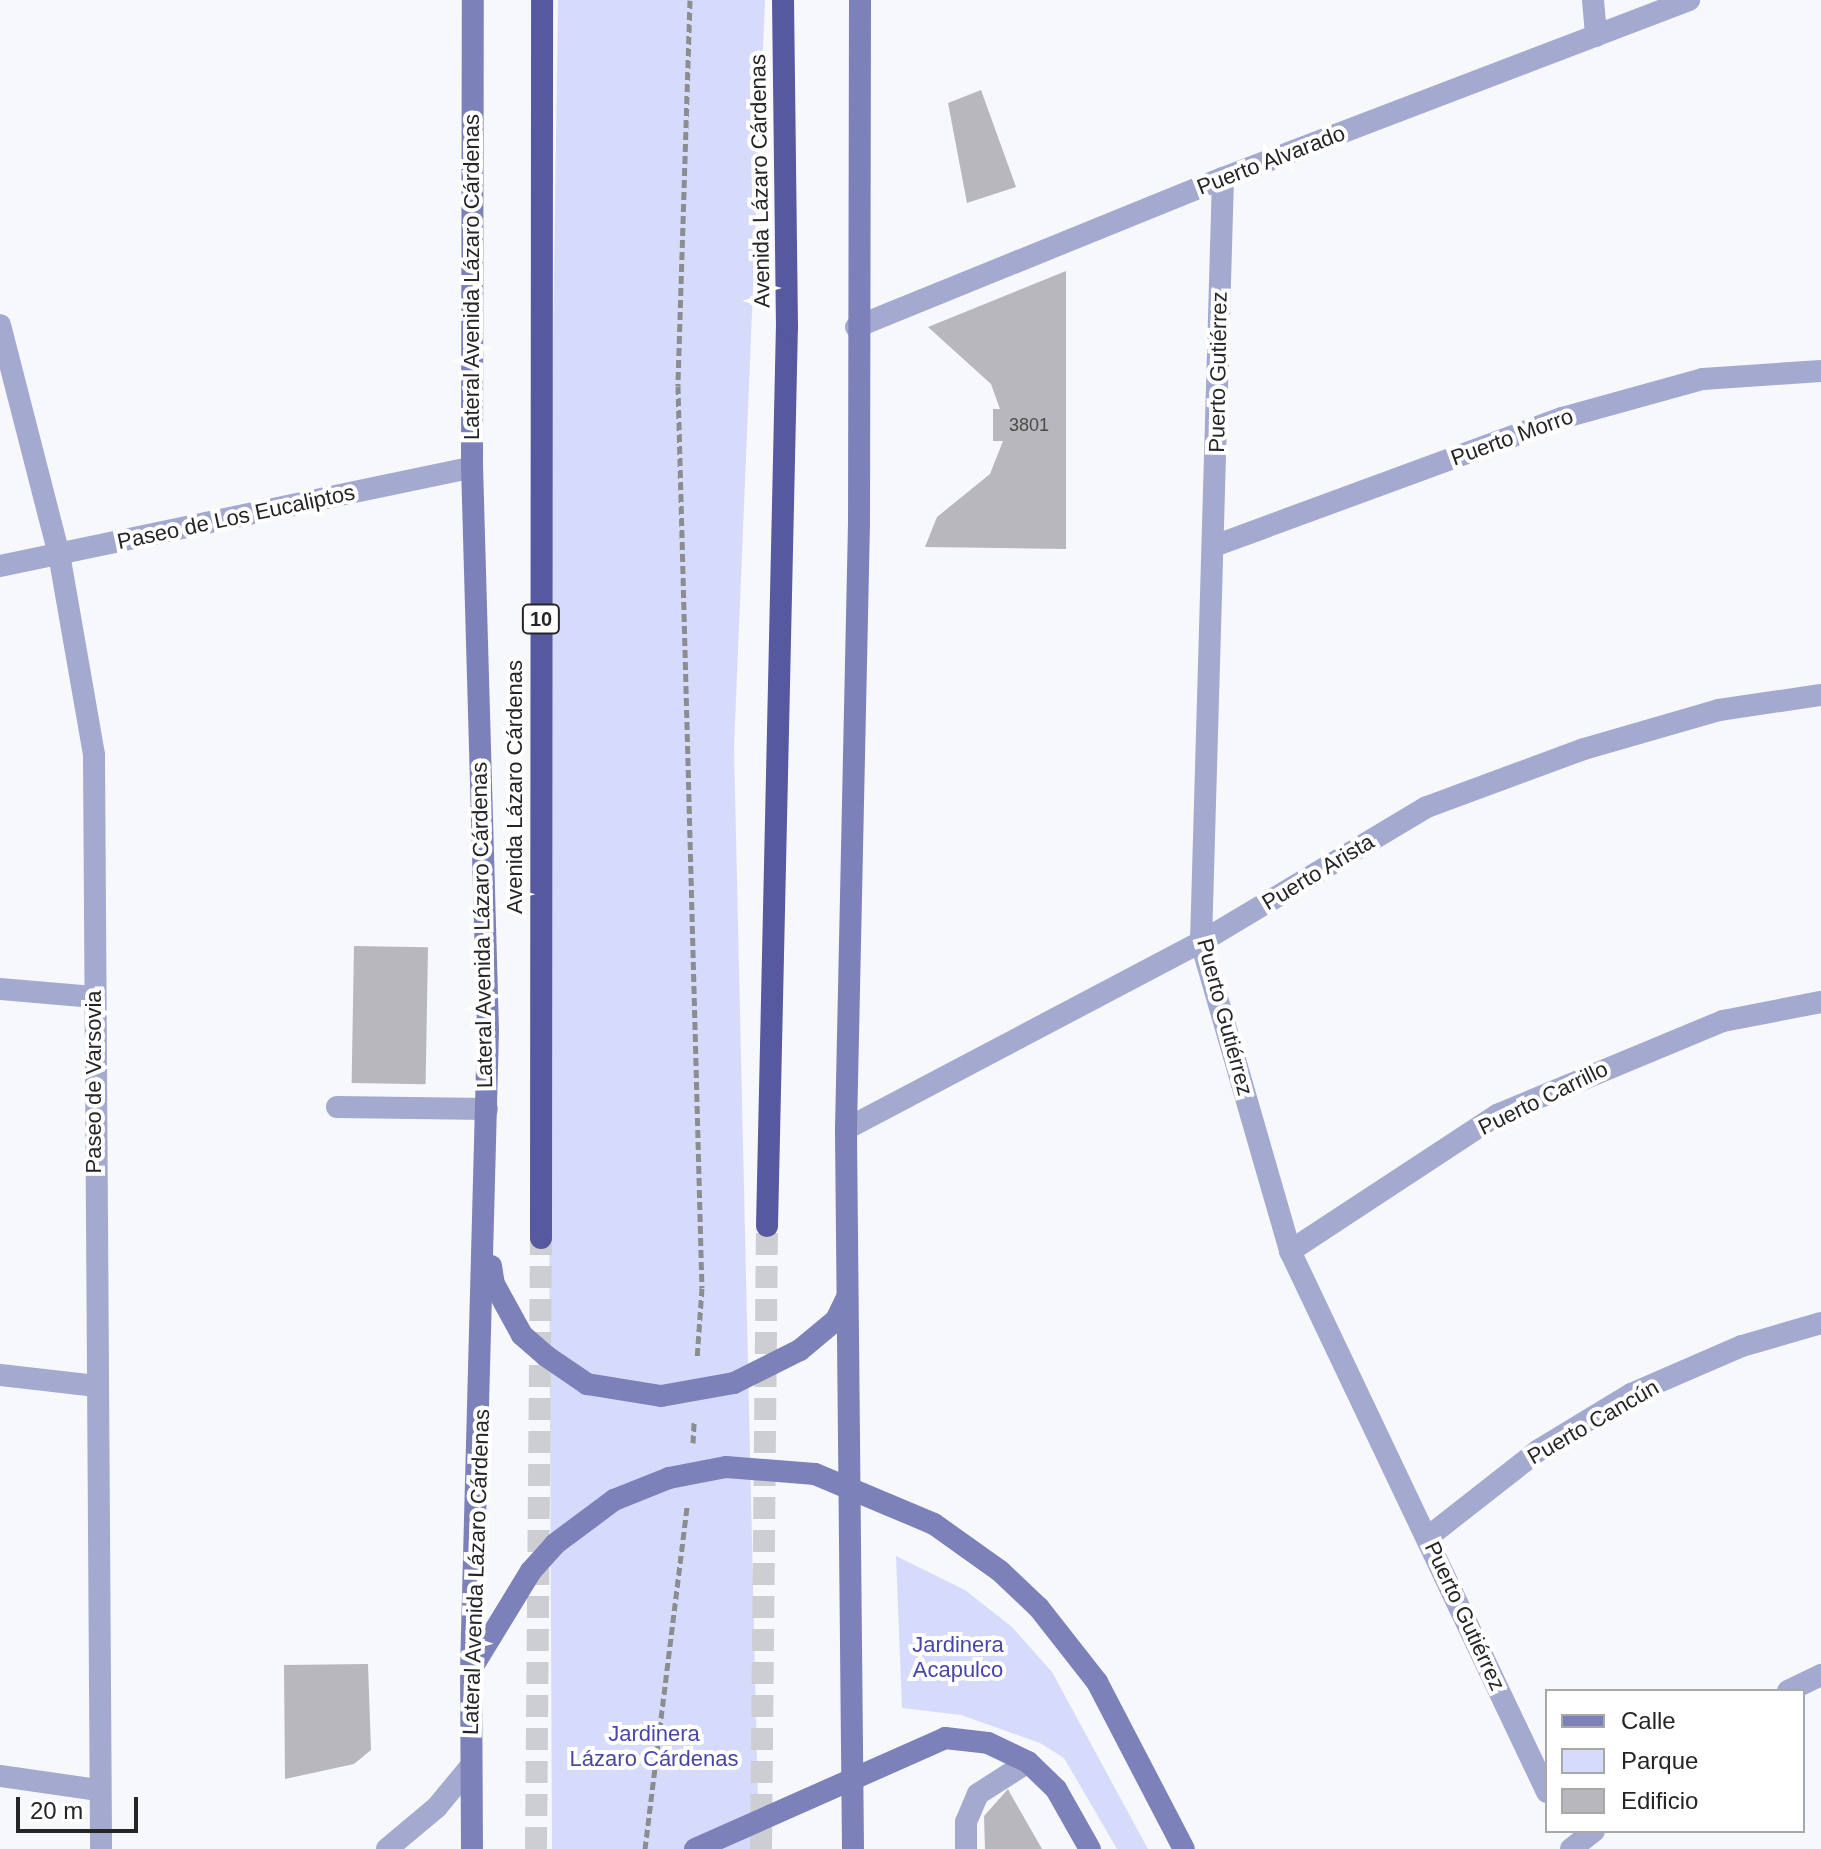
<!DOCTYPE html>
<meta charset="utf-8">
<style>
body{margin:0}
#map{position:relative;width:1821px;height:1849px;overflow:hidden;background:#f7f8fc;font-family:Helvetica,sans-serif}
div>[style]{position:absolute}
.green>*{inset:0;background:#d7dbfb}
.building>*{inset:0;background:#b7b7bc;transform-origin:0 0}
.trunk-tunnel>*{height:22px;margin-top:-11px;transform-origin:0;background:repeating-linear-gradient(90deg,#cdced1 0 22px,transparent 0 33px)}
.path>*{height:5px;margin-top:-2.5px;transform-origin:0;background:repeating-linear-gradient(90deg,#8c8d90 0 8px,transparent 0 12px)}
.service>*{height:22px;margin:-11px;padding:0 11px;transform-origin:11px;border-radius:11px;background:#a4a9cf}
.minor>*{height:22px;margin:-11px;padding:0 11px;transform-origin:11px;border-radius:11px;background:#a4a9cf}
.tertiary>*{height:22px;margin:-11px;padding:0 11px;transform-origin:11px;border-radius:11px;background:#a4a9cf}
.secondary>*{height:22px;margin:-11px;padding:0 11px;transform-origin:11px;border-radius:11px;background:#7c82b9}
.trunk>*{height:22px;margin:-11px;padding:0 11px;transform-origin:11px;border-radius:11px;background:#5658a0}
span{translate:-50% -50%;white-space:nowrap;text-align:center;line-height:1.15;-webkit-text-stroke:8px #fff;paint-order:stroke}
.number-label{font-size:18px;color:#494a4c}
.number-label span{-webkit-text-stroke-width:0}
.shield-label span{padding:2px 6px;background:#fff;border:2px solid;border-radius:6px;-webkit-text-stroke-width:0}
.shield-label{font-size:20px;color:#242526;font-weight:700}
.street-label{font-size:22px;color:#242526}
.park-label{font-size:22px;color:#4946a8}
.legend{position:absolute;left:1545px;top:1689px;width:260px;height:144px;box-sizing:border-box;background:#fff;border:2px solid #a7a8a8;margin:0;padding:10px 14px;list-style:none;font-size:24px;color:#242526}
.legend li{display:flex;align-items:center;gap:16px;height:40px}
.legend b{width:40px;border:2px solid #a7a8a8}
.scale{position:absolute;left:16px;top:1797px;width:122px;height:36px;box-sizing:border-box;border:4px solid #242526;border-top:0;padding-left:10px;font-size:24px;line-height:28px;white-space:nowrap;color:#242526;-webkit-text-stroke:6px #fff;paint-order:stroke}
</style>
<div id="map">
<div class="green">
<div style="clip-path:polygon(558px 0,765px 0,734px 747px,759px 1849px,552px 1849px,547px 759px)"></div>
<div style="clip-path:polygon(896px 1556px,965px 1590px,1012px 1627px,1052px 1672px,1148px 1849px,1117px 1849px,1064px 1758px,1040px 1743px,961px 1715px,902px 1708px)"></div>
</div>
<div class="building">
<div style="clip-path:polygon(981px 90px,1016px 187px,967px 203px,948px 103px)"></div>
<div style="clip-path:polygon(1066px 271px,1066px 549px,925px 547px,937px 517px,990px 474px,1003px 441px,993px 441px,993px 409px,1000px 409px,991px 384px,928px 327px)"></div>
<div style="left:354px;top:946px;width:74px;height:137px;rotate:1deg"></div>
<div style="clip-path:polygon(368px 1664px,371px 1750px,354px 1764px,285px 1779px,284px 1665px)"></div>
<div style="clip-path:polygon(1008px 1789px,1010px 1793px,1042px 1849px,985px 1849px,984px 1816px)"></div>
</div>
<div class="trunk-tunnel">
<div style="left:536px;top:1849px;width:611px;rotate:-89.53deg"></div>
<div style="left:761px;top:1849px;width:623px;rotate:-89.45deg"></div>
</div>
<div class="path">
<div style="left:690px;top:0;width:386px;rotate:91.8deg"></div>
<div style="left:678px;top:386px;width:902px;rotate:88.48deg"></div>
<div style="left:702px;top:1288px;width:71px;rotate:94deg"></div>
<div style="left:693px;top:1443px;width:22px;rotate:-87deg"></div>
<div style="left:645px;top:1849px;width:347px;rotate:-83deg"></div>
</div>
<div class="service">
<div style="left:337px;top:1107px;width:150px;rotate:0.8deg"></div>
<div style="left:966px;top:1849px;width:27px;rotate:-90deg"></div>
<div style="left:966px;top:1822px;width:30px;rotate:-67deg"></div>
<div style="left:978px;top:1794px;width:59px;rotate:-32.6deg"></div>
</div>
<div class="minor">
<div style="left:1593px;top:0;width:36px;rotate:85deg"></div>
<div style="left:1223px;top:178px;width:764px;rotate:91.65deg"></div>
<div style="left:1201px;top:942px;width:322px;rotate:73.9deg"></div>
<div style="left:1290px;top:1251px;width:599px;rotate:64.59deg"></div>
<div style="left:0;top:325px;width:236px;rotate:75.6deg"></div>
<div style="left:59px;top:554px;width:204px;rotate:80.1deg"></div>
<div style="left:94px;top:755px;width:1094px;rotate:89.63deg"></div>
<div style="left:1214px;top:546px;width:371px;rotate:-20.2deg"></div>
<div style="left:1562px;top:418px;width:146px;rotate:-15.5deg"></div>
<div style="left:1703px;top:379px;width:118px;rotate:-3.9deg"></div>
<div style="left:0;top:989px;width:94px;rotate:4.9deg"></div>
<div style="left:846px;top:1129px;width:401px;rotate:-27.8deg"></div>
<div style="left:1201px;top:942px;width:263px;rotate:-30.9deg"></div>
<div style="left:1427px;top:807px;width:167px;rotate:-20.3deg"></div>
<div style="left:1584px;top:749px;width:141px;rotate:-16.1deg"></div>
<div style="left:1719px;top:710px;width:103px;rotate:-8.4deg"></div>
<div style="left:1290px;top:1251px;width:248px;rotate:-33.3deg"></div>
<div style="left:1497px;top:1115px;width:245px;rotate:-22.6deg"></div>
<div style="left:1723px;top:1021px;width:100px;rotate:-11deg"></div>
<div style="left:0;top:1375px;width:97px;rotate:6.5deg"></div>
<div style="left:1428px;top:1537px;width:141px;rotate:-38.1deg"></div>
<div style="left:1539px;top:1450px;width:108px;rotate:-31.3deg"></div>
<div style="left:1631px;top:1394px;width:121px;rotate:-23.4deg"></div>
<div style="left:1742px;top:1346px;width:82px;rotate:-16.2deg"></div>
<div style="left:1788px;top:1691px;width:37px;rotate:-26deg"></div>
<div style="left:0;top:1776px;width:98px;rotate:8.2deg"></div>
<div style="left:387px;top:1849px;width:65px;rotate:-40deg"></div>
<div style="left:437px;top:1807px;width:52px;rotate:-50.5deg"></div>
<div style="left:1571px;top:1849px;width:29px;rotate:-38deg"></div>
</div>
<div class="tertiary">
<div style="left:856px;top:327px;width:396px;rotate:-22.1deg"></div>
<div style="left:1223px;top:178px;width:499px;rotate:-20.9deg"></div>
<div style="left:0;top:566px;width:482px;rotate:-11.8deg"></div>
</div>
<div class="secondary">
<div style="left:491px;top:1266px;width:18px;rotate:81deg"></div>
<div style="left:494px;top:1284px;width:58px;rotate:61.2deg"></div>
<div style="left:522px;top:1335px;width:32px;rotate:41deg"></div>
<div style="left:546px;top:1356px;width:50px;rotate:34.3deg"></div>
<div style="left:587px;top:1384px;width:75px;rotate:9.2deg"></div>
<div style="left:661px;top:1396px;width:74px;rotate:-10.1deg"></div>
<div style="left:734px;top:1383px;width:74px;rotate:-26.6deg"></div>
<div style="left:800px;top:1350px;width:47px;rotate:-39.8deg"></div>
<div style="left:836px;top:1320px;width:25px;rotate:-64deg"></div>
<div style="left:473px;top:1666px;width:111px;rotate:-58.6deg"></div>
<div style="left:531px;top:1571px;width:36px;rotate:-48deg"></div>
<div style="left:555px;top:1544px;width:74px;rotate:-36.7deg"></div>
<div style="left:614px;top:1500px;width:59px;rotate:-21.8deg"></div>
<div style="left:669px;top:1478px;width:58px;rotate:-10.9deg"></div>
<div style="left:726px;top:1467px;width:89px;rotate:4.5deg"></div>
<div style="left:815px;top:1474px;width:129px;rotate:22.8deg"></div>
<div style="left:934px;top:1524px;width:81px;rotate:35.5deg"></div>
<div style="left:1000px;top:1571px;width:54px;rotate:43.5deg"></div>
<div style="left:1039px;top:1608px;width:94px;rotate:51.9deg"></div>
<div style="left:1097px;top:1682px;width:188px;rotate:62.5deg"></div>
<div style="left:472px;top:1849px;width:179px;rotate:-90.3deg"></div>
<div style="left:471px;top:1670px;width:639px;rotate:-88.48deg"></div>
<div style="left:488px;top:1031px;width:564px;rotate:-91.62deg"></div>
<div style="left:472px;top:467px;width:467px;rotate:-89.9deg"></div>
<div style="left:695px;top:1849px;width:274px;rotate:-23.9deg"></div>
<div style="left:945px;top:1738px;width:43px;rotate:6.6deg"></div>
<div style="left:988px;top:1743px;width:44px;rotate:25.4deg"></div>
<div style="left:1028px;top:1762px;width:39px;rotate:44deg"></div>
<div style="left:1056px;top:1789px;width:69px;rotate:60.5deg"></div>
<div style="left:853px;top:1849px;width:720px;rotate:-90.56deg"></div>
<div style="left:846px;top:1129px;width:606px;rotate:-88.77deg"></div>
<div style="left:859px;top:523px;width:523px;rotate:-89.89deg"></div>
</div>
<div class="trunk">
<div style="left:767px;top:1226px;width:899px;rotate:-88.73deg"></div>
<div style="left:787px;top:327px;width:327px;rotate:-90.7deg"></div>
<div style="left:541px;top:1238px;width:1238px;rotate:-89.95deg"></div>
</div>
<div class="number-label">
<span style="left:1029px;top:425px">3801</span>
</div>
<div class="shield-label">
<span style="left:541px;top:619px">10</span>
</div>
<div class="street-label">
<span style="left:1271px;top:160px;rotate:-21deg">Puerto Alvarado</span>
<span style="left:760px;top:181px;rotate:-91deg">Avenida Lázaro Cárdenas</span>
<span style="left:472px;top:277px;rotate:-90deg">Lateral Avenida Lázaro Cárdenas</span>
<span style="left:1218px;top:372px;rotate:-89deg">Puerto Gutiérrez</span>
<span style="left:1512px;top:437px;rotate:-20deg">Puerto Morro</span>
<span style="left:236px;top:517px;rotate:-12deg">Paseo de Los Eucaliptos</span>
<span style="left:515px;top:787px;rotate:-90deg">Avenida Lázaro Cárdenas</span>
<span style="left:1318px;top:872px;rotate:-31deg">Puerto Arista</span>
<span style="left:482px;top:925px;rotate:-91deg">Lateral Avenida Lázaro Cárdenas</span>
<span style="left:1225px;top:1017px;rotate:75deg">Puerto Gutiérrez</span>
<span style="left:94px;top:1082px;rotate:-90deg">Paseo de Varsovia</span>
<span style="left:1543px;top:1098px;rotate:-26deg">Puerto Carrillo</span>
<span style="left:1593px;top:1422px;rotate:-30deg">Puerto Cancún</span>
<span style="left:476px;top:1572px;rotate:-88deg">Lateral Avenida Lázaro Cárdenas</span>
<span style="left:1465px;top:1616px;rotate:65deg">Puerto Gutiérrez</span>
</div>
<div class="park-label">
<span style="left:958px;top:1657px">Jardinera<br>Acapulco</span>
<span style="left:654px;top:1746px">Jardinera<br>Lázaro Cárdenas</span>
</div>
<ul class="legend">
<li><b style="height:10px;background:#7c82b9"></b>Calle</li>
<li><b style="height:22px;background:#d7dbfb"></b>Parque</li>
<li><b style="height:22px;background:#b7b7bc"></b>Edificio</li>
</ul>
<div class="scale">20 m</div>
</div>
